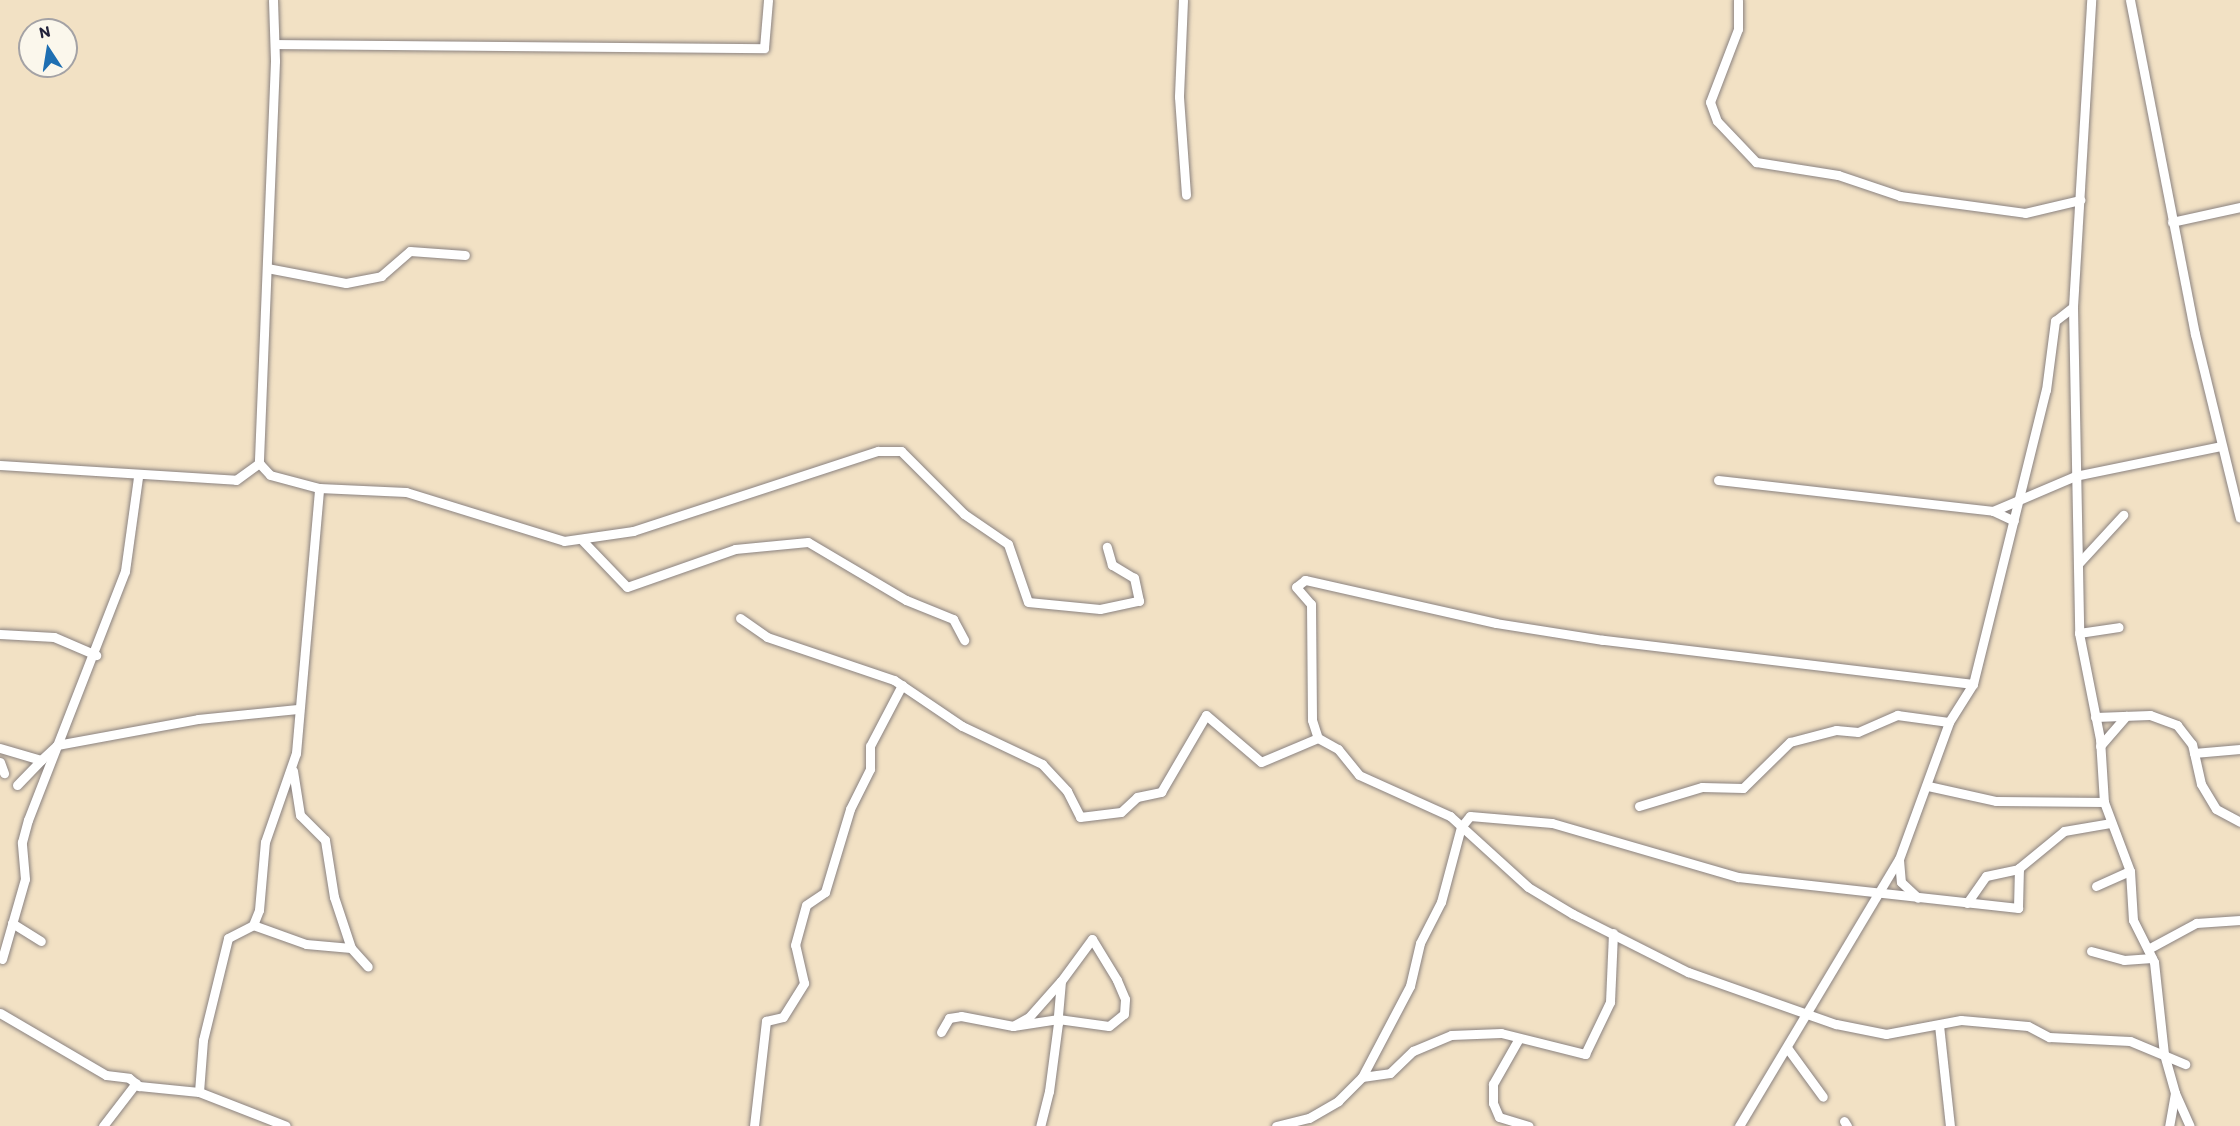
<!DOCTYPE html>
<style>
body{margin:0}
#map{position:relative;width:2240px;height:1126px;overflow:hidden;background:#f2e1c4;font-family:Itim,sans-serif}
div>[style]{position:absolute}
.roads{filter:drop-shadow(0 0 2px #8a8280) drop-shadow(0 0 2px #8a8280)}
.minor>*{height:9px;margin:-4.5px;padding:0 4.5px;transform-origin:4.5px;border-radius:4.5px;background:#fff}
span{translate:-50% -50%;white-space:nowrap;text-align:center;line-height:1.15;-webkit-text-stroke:4.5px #fbf7ec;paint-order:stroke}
.north{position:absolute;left:18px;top:18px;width:60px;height:60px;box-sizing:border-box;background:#fbf7ec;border:2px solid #a4a2a5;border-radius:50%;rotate:348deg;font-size:16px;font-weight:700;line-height:24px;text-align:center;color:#22223b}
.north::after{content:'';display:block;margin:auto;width:21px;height:27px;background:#1f6fb2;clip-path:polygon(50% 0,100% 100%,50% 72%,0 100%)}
</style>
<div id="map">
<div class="roads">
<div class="minor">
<div style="left:273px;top:0;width:61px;rotate:88.1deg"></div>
<div style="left:275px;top:61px;width:402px;rotate:92.3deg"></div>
<div style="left:259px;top:463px;width:16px;rotate:47deg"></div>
<div style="left:270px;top:475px;width:51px;rotate:14.9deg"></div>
<div style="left:319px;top:488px;width:87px;rotate:2.6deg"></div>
<div style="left:406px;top:492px;width:165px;rotate:17.2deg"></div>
<div style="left:564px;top:541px;width:70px;rotate:-8.2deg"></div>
<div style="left:633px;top:531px;width:258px;rotate:-18.1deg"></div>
<div style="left:878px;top:451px;width:23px"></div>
<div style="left:901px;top:451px;width:89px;rotate:45deg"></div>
<div style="left:964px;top:514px;width:53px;rotate:34.3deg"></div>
<div style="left:1008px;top:544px;width:61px;rotate:71deg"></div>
<div style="left:1028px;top:602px;width:72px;rotate:5.6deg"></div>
<div style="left:1100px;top:609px;width:40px;rotate:-12deg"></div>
<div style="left:1139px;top:601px;width:24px;rotate:-102deg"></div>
<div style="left:1134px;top:578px;width:26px;rotate:-149deg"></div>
<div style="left:1112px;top:565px;width:19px;rotate:-106deg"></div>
<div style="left:1183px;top:0;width:97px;rotate:92.4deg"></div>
<div style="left:1179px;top:97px;width:98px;rotate:85.9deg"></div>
<div style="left:1738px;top:0;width:29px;rotate:90deg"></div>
<div style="left:1738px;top:29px;width:78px;rotate:111deg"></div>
<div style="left:1710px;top:102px;width:20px;rotate:70deg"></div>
<div style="left:1717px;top:121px;width:57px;rotate:46.4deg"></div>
<div style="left:1756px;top:162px;width:83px;rotate:9deg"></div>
<div style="left:1838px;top:175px;width:65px;rotate:18.7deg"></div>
<div style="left:1900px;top:196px;width:126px;rotate:7.7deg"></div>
<div style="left:2025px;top:213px;width:57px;rotate:-13.3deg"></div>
<div style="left:2130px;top:0;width:340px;rotate:79deg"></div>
<div style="left:2195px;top:334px;width:189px;rotate:76.3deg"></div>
<div style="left:275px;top:44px;width:489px;rotate:0.5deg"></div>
<div style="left:764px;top:48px;width:48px;rotate:-85.2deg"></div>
<div style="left:2172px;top:222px;width:70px;rotate:-12.4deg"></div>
<div style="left:267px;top:268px;width:80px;rotate:10.8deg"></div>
<div style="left:346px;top:283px;width:36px;rotate:-11deg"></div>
<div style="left:381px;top:276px;width:38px;rotate:-41deg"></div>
<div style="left:410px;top:251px;width:55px;rotate:4.2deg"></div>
<div style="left:2073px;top:307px;width:326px;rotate:88.9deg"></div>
<div style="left:2079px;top:633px;width:108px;rotate:78.8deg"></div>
<div style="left:2100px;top:739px;width:63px;rotate:86.4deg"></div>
<div style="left:2104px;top:802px;width:74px;rotate:69.4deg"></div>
<div style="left:2130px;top:871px;width:49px;rotate:86.5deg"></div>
<div style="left:2133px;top:920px;width:47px;rotate:63.4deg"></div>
<div style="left:2154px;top:962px;width:93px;rotate:83.8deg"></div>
<div style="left:2164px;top:1054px;width:41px;rotate:74.2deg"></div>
<div style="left:2175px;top:1093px;width:34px;rotate:100deg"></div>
<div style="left:0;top:465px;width:236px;rotate:3.6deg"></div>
<div style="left:236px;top:480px;width:29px;rotate:-36deg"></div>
<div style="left:1718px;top:480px;width:277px;rotate:6.4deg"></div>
<div style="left:1993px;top:511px;width:23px;rotate:25deg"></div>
<div style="left:1993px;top:511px;width:89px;rotate:-23.1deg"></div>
<div style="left:2075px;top:476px;width:149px;rotate:-11.6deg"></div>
<div style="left:581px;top:539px;width:66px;rotate:46.2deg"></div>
<div style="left:627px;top:587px;width:114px;rotate:-19.4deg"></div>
<div style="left:735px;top:549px;width:73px;rotate:-5.5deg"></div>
<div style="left:808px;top:542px;width:114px;rotate:30.6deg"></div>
<div style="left:906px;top:600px;width:51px;rotate:22deg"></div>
<div style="left:953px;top:619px;width:24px;rotate:62deg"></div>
<div style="left:2078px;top:564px;width:67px;rotate:-47.4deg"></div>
<div style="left:740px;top:618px;width:33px;rotate:35deg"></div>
<div style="left:767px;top:637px;width:134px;rotate:18.7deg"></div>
<div style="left:894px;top:680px;width:82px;rotate:34.1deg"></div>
<div style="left:962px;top:726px;width:89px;rotate:25.4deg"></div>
<div style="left:1042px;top:764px;width:37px;rotate:47deg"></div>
<div style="left:1067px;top:791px;width:29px;rotate:63deg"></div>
<div style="left:1080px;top:817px;width:41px;rotate:-7deg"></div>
<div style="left:1121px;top:812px;width:22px;rotate:-43deg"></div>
<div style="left:1137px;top:797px;width:25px;rotate:-12deg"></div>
<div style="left:1161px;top:792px;width:89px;rotate:-59.7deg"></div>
<div style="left:1206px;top:715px;width:72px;rotate:40.5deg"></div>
<div style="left:1261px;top:762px;width:62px;rotate:-22.8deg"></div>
<div style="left:2079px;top:633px;width:40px;rotate:-8.5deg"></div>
<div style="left:0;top:634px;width:54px;rotate:3.2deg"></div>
<div style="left:54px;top:637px;width:46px;rotate:23.2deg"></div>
<div style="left:1973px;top:684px;width:373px;rotate:-173.2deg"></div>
<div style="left:1603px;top:640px;width:108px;rotate:-171deg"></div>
<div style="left:1496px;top:623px;width:196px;rotate:-167.3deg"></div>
<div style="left:1305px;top:580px;width:11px;rotate:142deg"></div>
<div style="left:1296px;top:587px;width:23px;rotate:49deg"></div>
<div style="left:1311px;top:604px;width:116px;rotate:89.5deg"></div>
<div style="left:1312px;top:720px;width:19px;rotate:72deg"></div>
<div style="left:1318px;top:738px;width:23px;rotate:29deg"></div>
<div style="left:1338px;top:749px;width:33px;rotate:51deg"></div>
<div style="left:1359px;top:775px;width:100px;rotate:24.3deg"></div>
<div style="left:1450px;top:816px;width:105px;rotate:42.3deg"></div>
<div style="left:1528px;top:887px;width:52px;rotate:31deg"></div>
<div style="left:1573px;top:914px;width:129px;rotate:26.8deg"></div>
<div style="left:1688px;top:972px;width:157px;rotate:19.4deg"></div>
<div style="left:1836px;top:1024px;width:51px;rotate:11.3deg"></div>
<div style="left:1886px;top:1034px;width:76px;rotate:-10.6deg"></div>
<div style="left:1961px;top:1020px;width:67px;rotate:5.1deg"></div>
<div style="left:2028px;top:1026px;width:24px;rotate:28deg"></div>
<div style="left:2049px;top:1037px;width:81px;rotate:2.8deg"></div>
<div style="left:2130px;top:1041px;width:60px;rotate:22.7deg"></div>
<div style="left:2095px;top:717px;width:55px;rotate:-2.1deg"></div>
<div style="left:2150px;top:715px;width:29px;rotate:20deg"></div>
<div style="left:2177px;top:725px;width:24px;rotate:52deg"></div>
<div style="left:2192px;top:744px;width:41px;rotate:77.3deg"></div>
<div style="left:2201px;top:784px;width:29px;rotate:59deg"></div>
<div style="left:2216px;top:809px;width:27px;rotate:28deg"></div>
<div style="left:2100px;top:746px;width:40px;rotate:-49deg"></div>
<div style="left:0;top:748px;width:43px;rotate:16.3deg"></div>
<div style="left:41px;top:760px;width:22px;rotate:-43deg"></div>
<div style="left:57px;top:745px;width:143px;rotate:-10.4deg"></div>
<div style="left:198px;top:719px;width:100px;rotate:-5.7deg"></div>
<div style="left:2194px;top:753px;width:46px;rotate:-5deg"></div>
<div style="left:0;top:762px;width:12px;rotate:70deg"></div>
<div style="left:17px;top:785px;width:35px;rotate:-46deg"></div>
<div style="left:1928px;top:786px;width:70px;rotate:12.4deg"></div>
<div style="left:1996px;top:801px;width:108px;rotate:0.5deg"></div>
<div style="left:1639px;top:806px;width:66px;rotate:-16.8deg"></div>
<div style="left:1702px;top:787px;width:41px;rotate:1.4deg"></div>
<div style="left:1743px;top:788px;width:66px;rotate:-44.4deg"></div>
<div style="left:1790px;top:742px;width:48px;rotate:-14.6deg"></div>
<div style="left:1836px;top:730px;width:22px;rotate:5deg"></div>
<div style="left:1858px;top:732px;width:43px;rotate:-23.6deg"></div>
<div style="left:1897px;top:715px;width:52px;rotate:7.7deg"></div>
<div style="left:1899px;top:860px;width:22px;rotate:85deg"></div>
<div style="left:1901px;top:882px;width:23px;rotate:43deg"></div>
<div style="left:2096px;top:886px;width:37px;rotate:-24deg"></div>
<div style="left:1967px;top:903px;width:33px;rotate:-55deg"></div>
<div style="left:1986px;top:876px;width:34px;rotate:-12deg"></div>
<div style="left:12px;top:923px;width:34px;rotate:32deg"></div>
<div style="left:253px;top:925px;width:56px;rotate:19.7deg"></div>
<div style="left:306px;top:944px;width:45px;rotate:5.1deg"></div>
<div style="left:351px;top:948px;width:54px;rotate:-108.4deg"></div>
<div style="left:334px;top:897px;width:58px;rotate:-99deg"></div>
<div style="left:325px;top:840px;width:35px;rotate:-135deg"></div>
<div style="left:300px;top:815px;width:45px;rotate:-99deg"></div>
<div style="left:351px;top:948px;width:25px;rotate:48deg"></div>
<div style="left:2148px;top:949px;width:55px;rotate:-28.4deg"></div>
<div style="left:2196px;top:923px;width:44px;rotate:-3.9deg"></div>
<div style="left:2091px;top:951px;width:34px;rotate:15deg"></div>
<div style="left:2124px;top:960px;width:28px;rotate:-4deg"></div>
<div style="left:2px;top:959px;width:83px;rotate:-74deg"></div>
<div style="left:25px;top:879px;width:37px;rotate:-95deg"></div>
<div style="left:22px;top:842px;width:23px;rotate:-75deg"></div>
<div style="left:28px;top:820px;width:267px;rotate:-68.7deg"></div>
<div style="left:125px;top:571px;width:95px;rotate:-82.1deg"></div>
<div style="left:0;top:1013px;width:123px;rotate:30.3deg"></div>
<div style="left:106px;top:1075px;width:23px;rotate:7deg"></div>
<div style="left:129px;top:1078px;width:13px;rotate:39deg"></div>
<div style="left:139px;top:1086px;width:60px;rotate:5.7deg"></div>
<div style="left:199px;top:1092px;width:93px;rotate:21.3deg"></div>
<div style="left:1939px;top:1025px;width:102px;rotate:83.8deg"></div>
<div style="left:1013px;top:1026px;width:46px;rotate:-8.8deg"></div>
<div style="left:1058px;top:1019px;width:51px;rotate:7.8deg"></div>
<div style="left:1109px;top:1026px;width:19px;rotate:-39deg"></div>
<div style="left:1124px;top:1014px;width:15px;rotate:-86deg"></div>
<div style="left:1125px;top:999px;width:21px;rotate:-113deg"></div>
<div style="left:1117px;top:980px;width:48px;rotate:-121.4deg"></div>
<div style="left:1092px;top:939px;width:52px;rotate:126.4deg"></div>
<div style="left:1061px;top:981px;width:38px;rotate:95deg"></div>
<div style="left:1058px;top:1019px;width:4px;rotate:90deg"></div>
<div style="left:1058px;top:1023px;width:69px;rotate:97.5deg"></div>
<div style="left:1049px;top:1091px;width:36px;rotate:104deg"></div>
<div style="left:941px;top:1032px;width:16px;rotate:-60deg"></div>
<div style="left:949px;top:1018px;width:12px;rotate:-9deg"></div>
<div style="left:961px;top:1016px;width:53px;rotate:10.9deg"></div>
<div style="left:1013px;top:1026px;width:18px;rotate:-29deg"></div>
<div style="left:1029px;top:1017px;width:48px;rotate:-48.4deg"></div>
<div style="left:1518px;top:1040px;width:51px;rotate:119.6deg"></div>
<div style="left:1493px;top:1084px;width:19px;rotate:90deg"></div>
<div style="left:1493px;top:1103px;width:15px;rotate:67deg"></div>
<div style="left:1499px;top:1117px;width:31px;rotate:17deg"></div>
<div style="left:1788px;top:1049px;width:59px;rotate:53.9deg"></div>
<div style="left:1362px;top:1077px;width:28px;rotate:-8deg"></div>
<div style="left:1390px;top:1073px;width:32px;rotate:-44deg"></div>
<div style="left:1413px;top:1051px;width:41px;rotate:-22.8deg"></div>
<div style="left:1451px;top:1035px;width:50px;rotate:-2.3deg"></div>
<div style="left:1501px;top:1033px;width:87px;rotate:14deg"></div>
<div style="left:1585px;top:1054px;width:58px;rotate:-64.3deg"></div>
<div style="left:1610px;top:1002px;width:69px;rotate:-87.5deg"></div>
<div style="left:199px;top:1092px;width:52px;rotate:-85.6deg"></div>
<div style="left:203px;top:1040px;width:105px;rotate:-76.2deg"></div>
<div style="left:228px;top:938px;width:28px;rotate:-27deg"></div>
<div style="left:253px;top:925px;width:16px;rotate:-68deg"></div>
<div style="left:259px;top:910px;width:68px;rotate:-85deg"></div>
<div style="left:265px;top:842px;width:94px;rotate:-70.8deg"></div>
<div style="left:296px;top:753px;width:266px;rotate:-85deg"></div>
<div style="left:2175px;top:1093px;width:36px;rotate:66deg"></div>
<div style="left:1844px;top:1121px;width:6px;rotate:59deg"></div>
<div style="left:103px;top:1126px;width:54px;rotate:-52.5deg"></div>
<div style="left:754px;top:1126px;width:106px;rotate:-83.5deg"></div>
<div style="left:766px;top:1021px;width:17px;rotate:-13deg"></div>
<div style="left:783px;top:1017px;width:40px;rotate:-58deg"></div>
<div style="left:804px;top:983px;width:39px;rotate:-103deg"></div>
<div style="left:795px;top:945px;width:41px;rotate:-74.6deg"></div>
<div style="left:806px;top:905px;width:23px;rotate:-34deg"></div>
<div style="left:825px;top:892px;width:87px;rotate:-73.2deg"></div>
<div style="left:850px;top:809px;width:45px;rotate:-63.4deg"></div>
<div style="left:870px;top:769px;width:23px;rotate:-90deg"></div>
<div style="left:870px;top:746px;width:69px;rotate:-62.3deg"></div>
<div style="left:1276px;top:1126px;width:34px;rotate:-14deg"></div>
<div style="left:1309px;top:1118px;width:34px;rotate:-30deg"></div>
<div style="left:1338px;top:1101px;width:34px;rotate:-45deg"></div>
<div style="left:1362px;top:1077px;width:103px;rotate:-62.2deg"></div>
<div style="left:1410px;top:986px;width:44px;rotate:-76.9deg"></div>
<div style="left:1420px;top:943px;width:46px;rotate:-62.9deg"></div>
<div style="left:1441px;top:902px;width:78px;rotate:-75.1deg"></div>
<div style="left:1461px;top:827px;width:14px;rotate:-51deg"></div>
<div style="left:1470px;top:816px;width:82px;rotate:4.9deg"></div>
<div style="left:1552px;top:823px;width:194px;rotate:16.2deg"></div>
<div style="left:1738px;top:877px;width:282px;rotate:6.3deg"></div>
<div style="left:2018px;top:908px;width:40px;rotate:-88.6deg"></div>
<div style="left:2019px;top:868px;width:58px;rotate:-39.4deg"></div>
<div style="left:2064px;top:831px;width:48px;rotate:-9.7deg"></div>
<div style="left:1739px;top:1126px;width:311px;rotate:-59.1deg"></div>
<div style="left:1899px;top:859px;width:146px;rotate:-69.9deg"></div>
<div style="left:1949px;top:722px;width:45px;rotate:-57.7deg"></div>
<div style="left:1973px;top:684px;width:303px;rotate:-76.1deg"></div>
<div style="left:2046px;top:390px;width:70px;rotate:-82.6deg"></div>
<div style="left:2055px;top:321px;width:23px;rotate:-38deg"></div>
<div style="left:2073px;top:307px;width:308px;rotate:-86.6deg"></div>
</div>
</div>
<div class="north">N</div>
</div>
